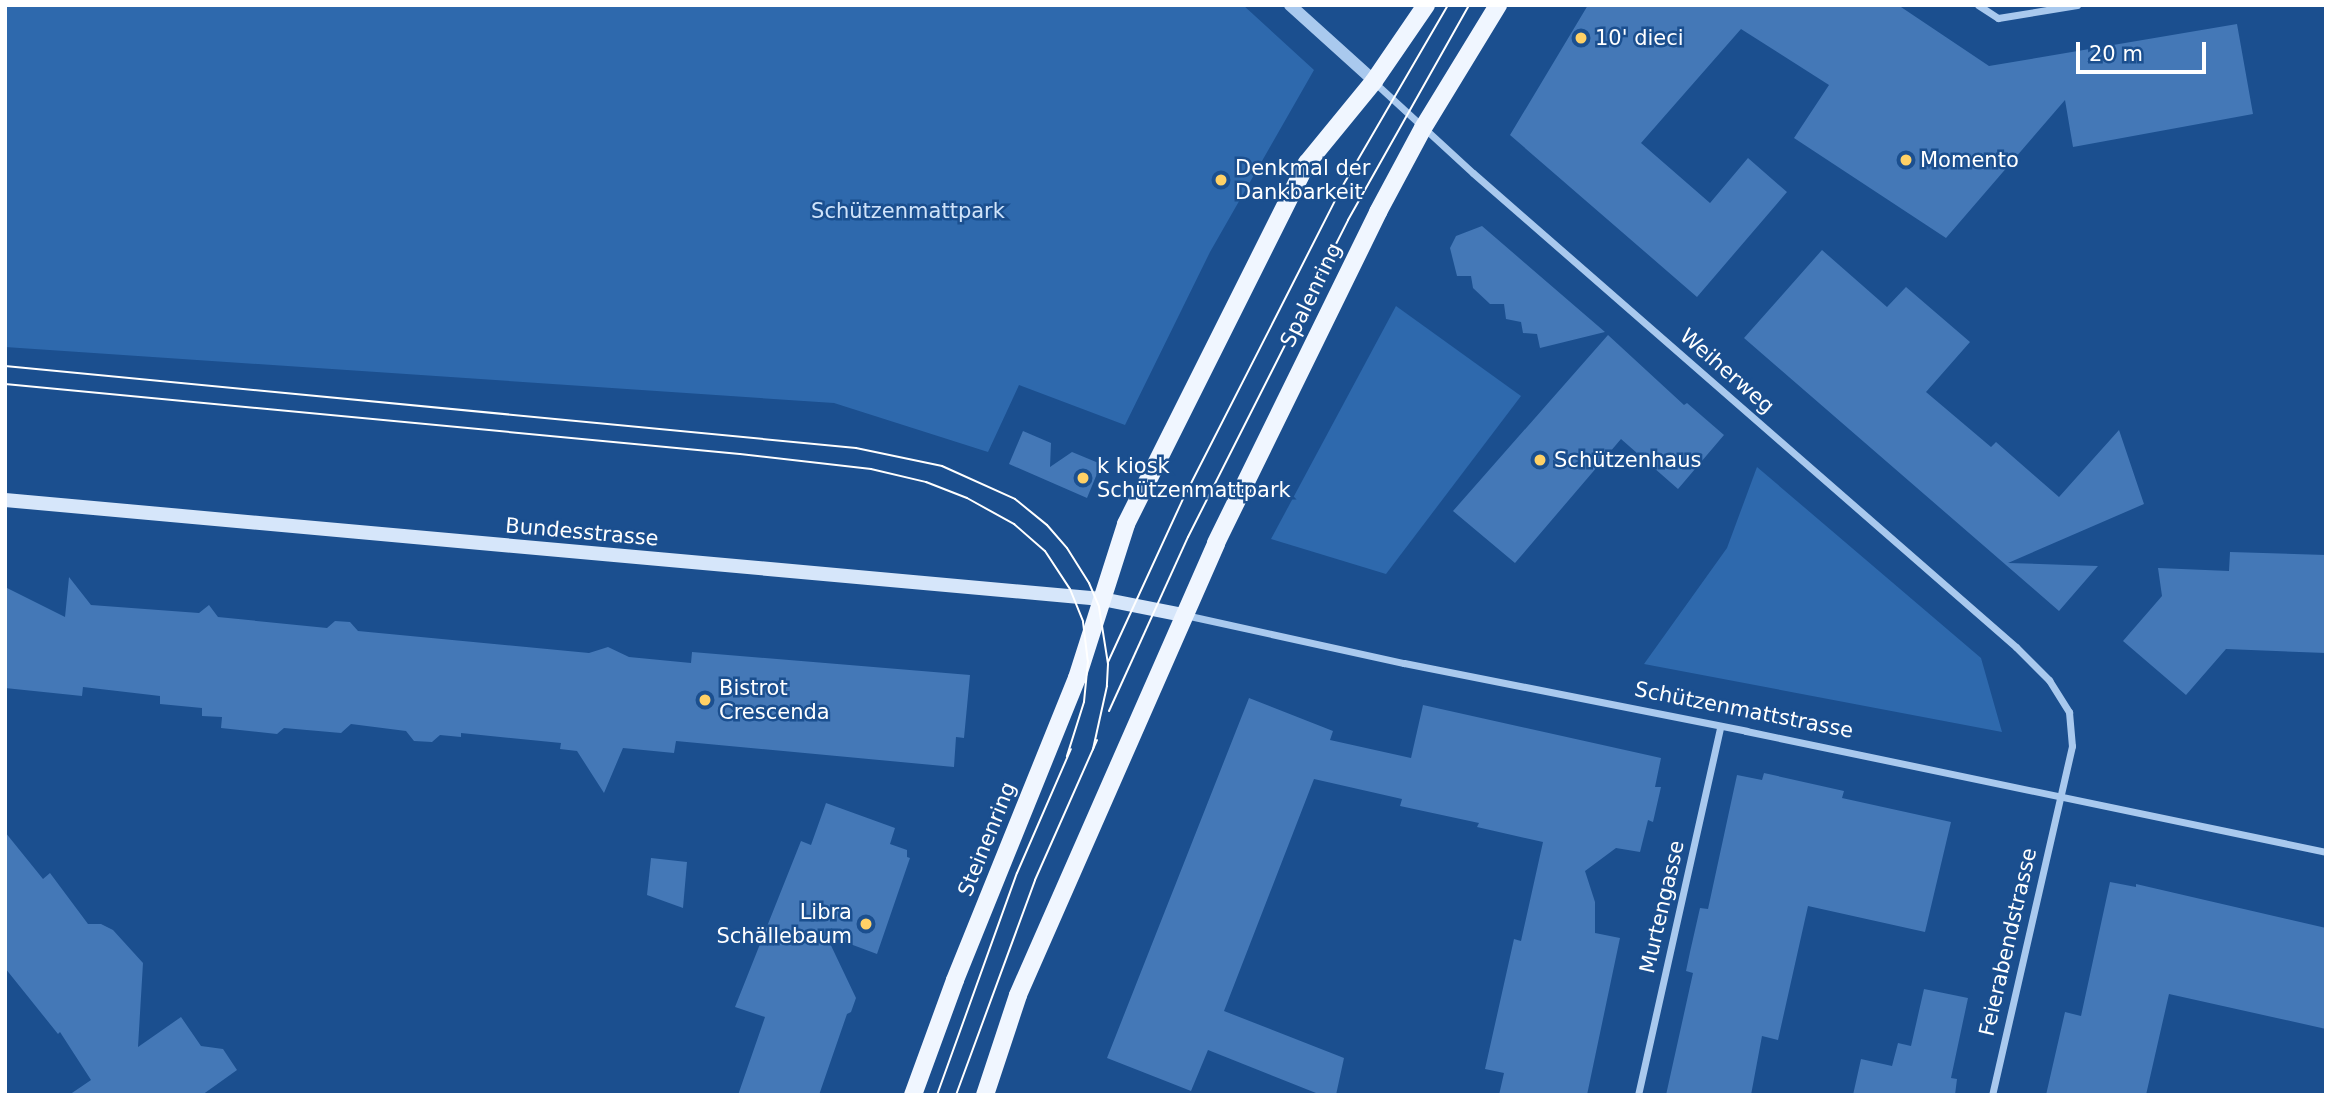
<!DOCTYPE html>
<meta charset="utf-8">
<style>
body{margin:0}
#map{position:relative;width:2331px;height:1100px;overflow:hidden;background:#1b4f8f;font-family:"DejaVu Sans",sans-serif}
div>[style]{position:absolute}
.green>*{inset:0;background:#2e69ad}
.building>*{inset:0;background:#4478b7}
.minor>*{height:7px;margin:-3.5px;padding:0 3.5px;transform-origin:3.5px;border-radius:3.5px;background:#a9c9ee}
.tertiary>*{height:12px;margin:-6px;padding:0 6px;transform-origin:6px;border-radius:6px;background:#a9c9ee}
.secondary>*{height:14px;margin:-7px;padding:0 7px;transform-origin:7px;border-radius:7px;background:#d6e6fa}
.primary>*{height:18px;margin:-9px;padding:0 9px;transform-origin:9px;border-radius:9px;background:#f0f6ff}
.tram>*{height:2px;margin:-1px;padding:0 1px;transform-origin:1px;border-radius:1px;background:#fff}
.dots>*{width:19px;height:19px;translate:-50% -50%;box-sizing:border-box;border:4px solid #1b4f8f;border-radius:50%}
span{translate:-50% -50%;white-space:nowrap;text-align:center;line-height:1.15;-webkit-text-stroke:5px #1b4f8f;paint-order:stroke}
.poi-label{font-size:21px;color:#fff}
.left{translate:0 -50%;text-align:left}
.right{translate:-100% -50%;text-align:right}
.park-label{font-size:21px;color:#cfe3fa}
.street-label{font-size:21px;color:#fff}
.frame{position:absolute;inset:0;border:7px solid #fff;pointer-events:none}
.scale{position:absolute;left:2076px;top:42px;width:130px;height:32px;box-sizing:border-box;border:4px solid #fff;border-top:0;padding-left:9px;font-size:21px;line-height:24px;white-space:nowrap;color:#fff;-webkit-text-stroke:5px #1b4f8f;paint-order:stroke}
</style>
<div id="map">
<div class="green">
<div style="clip-path:polygon(5px 5px,1243px 5px,1314px 70px,1210px 252px,1125px 425px,1019px 385px,988px 452px,834px 403px,5px 347px)"></div>
<div style="clip-path:polygon(1396px 306px,1521px 396px,1386px 574px,1271px 539px)"></div>
<div style="clip-path:polygon(1757px 467px,1981px 658px,2002px 732px,1644px 664px,1727px 548px)"></div>
</div>
<div class="building">
<div style="clip-path:polygon(1588px 5px,1898px 5px,1989px 66px,2237px 24px,2253px 114px,2073px 147px,2065px 100px,1946px 238px,1794px 138px,1829px 85px,1741px 29px,1641px 143px,1710px 203px,1748px 158px,1787px 192px,1697px 297px,1510px 135px)"></div>
<div style="clip-path:polygon(1482px 226px,1605px 332px,1540px 348px,1537px 334px,1523px 333px,1521px 322px,1506px 319px,1504px 304px,1490px 304px,1473px 288px,1471px 276px,1457px 276px,1450px 248px,1456px 236px)"></div>
<div style="clip-path:polygon(1822px 250px,1887px 307px,1906px 287px,1970px 342px,1926px 392px,1991px 447px,1996px 442px,2059px 497px,2119px 430px,2144px 504px,2008px 563px,2098px 566px,2059px 611px,1744px 338px)"></div>
<div style="clip-path:polygon(1608px 335px,1684px 405px,1687px 403px,1724px 435px,1678px 489px,1621px 439px,1515px 563px,1453px 511px)"></div>
<div style="clip-path:polygon(1023px 431px,1051px 443px,1050px 467px,1072px 452px,1101px 464px,1087px 498px,1009px 464px)"></div>
<div style="clip-path:polygon(2230px 552px,2326px 555px,2326px 653px,2226px 649px,2186px 695px,2123px 641px,2162px 596px,2158px 568px,2229px 571px)"></div>
<div style="clip-path:polygon(69px 577px,91px 605px,199px 613px,209px 605px,218px 617px,327px 628px,335px 621px,350px 622px,358px 631px,589px 653px,608px 647px,629px 657px,691px 663px,692px 652px,970px 675px,964px 738px,956px 737px,954px 767px,676px 741px,674px 753px,623px 748px,604px 793px,577px 751px,560px 749px,561px 743px,461px 733px,461px 737px,440px 735px,432px 742px,414px 741px,406px 731px,351px 724px,341px 733px,284px 728px,277px 734px,221px 728px,222px 717px,202px 716px,202px 708px,160px 704px,160px 696px,83px 687px,82px 696px,5px 688px,5px 587px,65px 617px)"></div>
<div style="clip-path:polygon(1249px 698px,1333px 731px,1330px 740px,1411px 758px,1423px 705px,1661px 758px,1655px 787px,1661px 787px,1653px 822px,1648px 820px,1640px 852px,1616px 848px,1585px 871px,1595px 902px,1595px 933px,1620px 938px,1587px 1095px,1499px 1095px,1504px 1073px,1485px 1069px,1514px 939px,1521px 941px,1543px 842px,1477px 827px,1479px 823px,1400px 806px,1402px 799px,1314px 779px,1224px 1011px,1344px 1058px,1336px 1095px,1321px 1095px,1208px 1050px,1191px 1091px,1107px 1058px)"></div>
<div style="clip-path:polygon(1764px 773px,1844px 791px,1842px 798px,1951px 822px,1925px 932px,1808px 906px,1778px 1040px,1762px 1036px,1751px 1095px,1666px 1095px,1693px 973px,1686px 971px,1690px 952px,1700px 908px,1708px 909px,1737px 775px,1762px 780px)"></div>
<div style="clip-path:polygon(826px 803px,895px 828px,890px 844px,907px 850px,907px 857px,910px 858px,877px 954px,826px 935px,856px 998px,851px 1012px,847px 1014px,819px 1095px,738px 1095px,765px 1017px,735px 1007px,801px 841px,811px 845px)"></div>
<div style="clip-path:polygon(5px 832px,43px 879px,50px 873px,88px 924px,101px 924px,113px 930px,143px 963px,138px 1047px,181px 1017px,201px 1046px,223px 1049px,237px 1070px,202px 1095px,69px 1095px,91px 1080px,60px 1032px,58px 1034px,5px 968px)"></div>
<div style="clip-path:polygon(651px 858px,687px 862px,683px 908px,647px 895px)"></div>
<div style="clip-path:polygon(2110px 882px,2136px 887px,2136px 884px,2326px 928px,2326px 1029px,2169px 994px,2146px 1095px,2046px 1095px,2065px 1012px,2081px 1016px)"></div>
<div style="clip-path:polygon(1924px 989px,1968px 998px,1951px 1078px,1957px 1079px,1955px 1095px,1853px 1095px,1861px 1059px,1892px 1066px,1898px 1043px,1911px 1046px)"></div>
</div>
<div class="minor">
<div style="left:1978px;top:5px;width:24px;rotate:33deg"></div>
<div style="left:1998px;top:18px;width:80px;rotate:-9.3deg"></div>
<div style="left:1374px;top:82px;width:134px;rotate:42.6deg"></div>
<div style="left:1473px;top:173px;width:721px;rotate:41.12deg"></div>
<div style="left:2016px;top:647px;width:47px;rotate:45deg"></div>
<div style="left:2049px;top:680px;width:38px;rotate:58deg"></div>
<div style="left:2069px;top:712px;width:34px;rotate:85deg"></div>
<div style="left:2072px;top:746px;width:358px;rotate:102.9deg"></div>
<div style="left:1185px;top:615px;width:224px;rotate:12.4deg"></div>
<div style="left:1404px;top:663px;width:349px;rotate:11.2deg"></div>
<div style="left:1746px;top:731px;width:592px;rotate:11.78deg"></div>
<div style="left:1638px;top:1095px;width:377px;rotate:-77.4deg"></div>
</div>
<div class="tertiary">
<div style="left:1290px;top:5px;width:113px;rotate:42.1deg"></div>
</div>
<div class="secondary">
<div style="left:5px;top:500px;width:1101px;rotate:5.16deg"></div>
<div style="left:1102px;top:599px;width:83px;rotate:11.2deg"></div>
</div>
<div class="primary">
<div style="left:913px;top:1095px;width:122px;rotate:-69.9deg"></div>
<div style="left:955px;top:980px;width:326px;rotate:-68deg"></div>
<div style="left:1077px;top:678px;width:162px;rotate:-72.3deg"></div>
<div style="left:1126px;top:524px;width:404px;rotate:-63.4deg"></div>
<div style="left:1307px;top:163px;width:106px;rotate:-50.7deg"></div>
<div style="left:1374px;top:81px;width:92px;rotate:-55.6deg"></div>
<div style="left:985px;top:1095px;width:105px;rotate:-71.7deg"></div>
<div style="left:1018px;top:995px;width:493px;rotate:-66.3deg"></div>
<div style="left:1216px;top:543px;width:369px;rotate:-63.9deg"></div>
<div style="left:1378px;top:212px;width:95px;rotate:-61.8deg"></div>
<div style="left:1423px;top:128px;width:144px;rotate:-58.6deg"></div>
</div>
<div class="tram">
<div style="left:5px;top:366px;width:855px;rotate:5.5deg"></div>
<div style="left:856px;top:448px;width:88px;rotate:11.8deg"></div>
<div style="left:942px;top:466px;width:80px;rotate:24.3deg"></div>
<div style="left:1015px;top:499px;width:41px;rotate:39.1deg"></div>
<div style="left:1047px;top:525px;width:30px;rotate:49deg"></div>
<div style="left:1067px;top:548px;width:41px;rotate:57.8deg"></div>
<div style="left:1089px;top:583px;width:26px;rotate:67deg"></div>
<div style="left:1099px;top:607px;width:58px;rotate:81deg"></div>
<div style="left:1108px;top:664px;width:22px;rotate:93deg"></div>
<div style="left:1107px;top:686px;width:65px;rotate:102.5deg"></div>
<div style="left:5px;top:384px;width:738px;rotate:5.44deg"></div>
<div style="left:740px;top:454px;width:132px;rotate:6.5deg"></div>
<div style="left:871px;top:469px;width:57px;rotate:13.3deg"></div>
<div style="left:926px;top:482px;width:44px;rotate:21.3deg"></div>
<div style="left:967px;top:498px;width:54px;rotate:29deg"></div>
<div style="left:1014px;top:524px;width:41px;rotate:41.1deg"></div>
<div style="left:1045px;top:551px;width:45px;rotate:56.7deg"></div>
<div style="left:1070px;top:589px;width:35px;rotate:68deg"></div>
<div style="left:1083px;top:622px;width:39px;rotate:83deg"></div>
<div style="left:1088px;top:661px;width:41px;rotate:95.6deg"></div>
<div style="left:1084px;top:702px;width:57px;rotate:107.5deg"></div>
<div style="left:1108px;top:662px;width:179px;rotate:-65.3deg"></div>
<div style="left:1183px;top:499px;width:350px;rotate:-63deg"></div>
<div style="left:1342px;top:187px;width:211px;rotate:-59.8deg"></div>
<div style="left:1109px;top:711px;width:191px;rotate:-65.6deg"></div>
<div style="left:1188px;top:537px;width:355px;rotate:-63.2deg"></div>
<div style="left:1348px;top:220px;width:247px;rotate:-60.6deg"></div>
<div style="left:937px;top:1095px;width:236px;rotate:-70.2deg"></div>
<div style="left:1017px;top:873px;width:135px;rotate:-66.5deg"></div>
<div style="left:956px;top:1095px;width:229px;rotate:-69.8deg"></div>
<div style="left:1035px;top:880px;width:153px;rotate:-66.1deg"></div>
</div>
<div class="dots">
<div style="left:1581px;top:38px;background:#ffd166"></div>
<div style="left:1906px;top:160px;background:#ffd166"></div>
<div style="left:1221px;top:180px;background:#ffd166"></div>
<div style="left:1540px;top:460px;background:#ffd166"></div>
<div style="left:1083px;top:478px;background:#ffd166"></div>
<div style="left:705px;top:700px;background:#ffd166"></div>
<div style="left:866px;top:924px;background:#ffd166"></div>
</div>
<div class="poi-label">
<span class="left" style="left:1595px;top:38px">10' dieci</span>
<span class="left" style="left:1920px;top:160px">Momento</span>
<span class="left" style="left:1235px;top:180px">Denkmal der<br>Dankbarkeit</span>
<span class="left" style="left:1554px;top:460px">Schützenhaus</span>
<span class="left" style="left:1097px;top:478px">k kiosk<br>Schützenmattpark</span>
<span class="left" style="left:719px;top:700px">Bistrot<br>Crescenda</span>
<span class="right" style="left:852px;top:924px">Libra<br>Schällebaum</span>
</div>
<div class="park-label">
<span style="left:908px;top:211px">Schützenmattpark</span>
</div>
<div class="street-label">
<span style="left:1311px;top:295px;rotate:-64deg">Spalenring</span>
<span style="left:1727px;top:371px;rotate:41deg">Weiherweg</span>
<span style="left:582px;top:532px;rotate:5deg">Bundesstrasse</span>
<span style="left:1744px;top:710px;rotate:11deg">Schützenmattstrasse</span>
<span style="left:987px;top:839px;rotate:-68deg">Steinenring</span>
<span style="left:1662px;top:907px;rotate:-77deg">Murtengasse</span>
<span style="left:2008px;top:942px;rotate:-77deg">Feierabendstrasse</span>
</div>
<div class="frame"></div>
<div class="scale">20 m</div>
</div>
